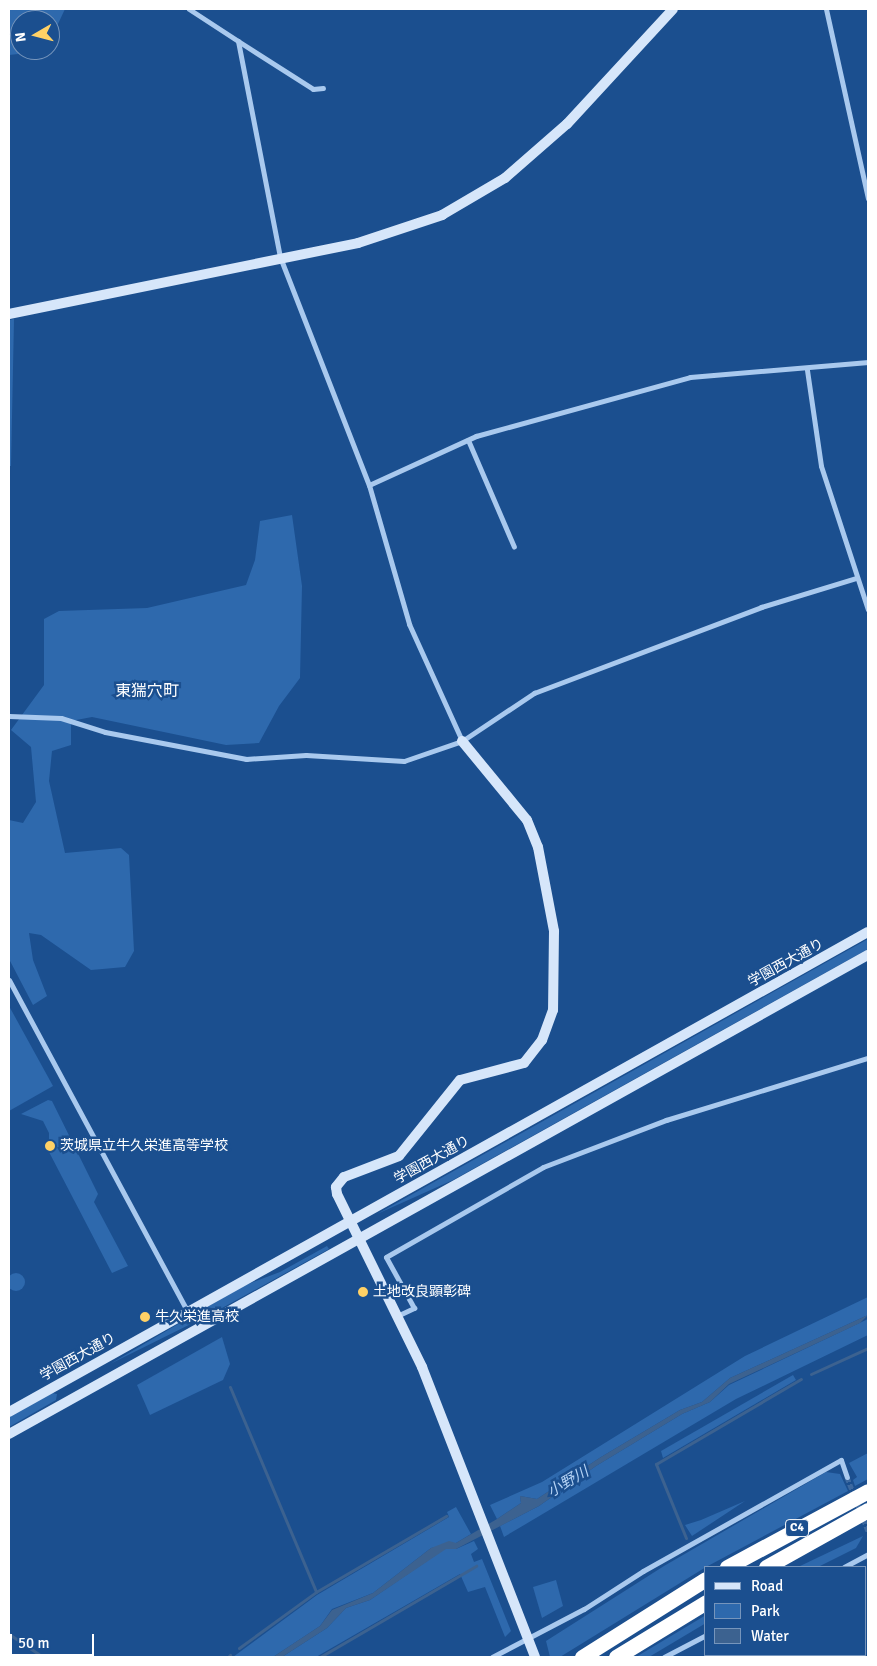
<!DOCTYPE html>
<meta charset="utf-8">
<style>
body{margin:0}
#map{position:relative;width:877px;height:1666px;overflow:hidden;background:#1b4f8f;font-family:Signika,"Noto Sans JP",sans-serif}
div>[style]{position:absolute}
.green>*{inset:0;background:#2e69ad}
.round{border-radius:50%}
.water>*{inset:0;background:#3c6290}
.stream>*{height:3px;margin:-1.5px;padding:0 1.5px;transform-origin:1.5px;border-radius:1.5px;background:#3c6290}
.street-tunnel>*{height:5px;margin-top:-2.5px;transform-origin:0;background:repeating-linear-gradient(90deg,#3d69a0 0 5px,transparent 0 7.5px)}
.street>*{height:5px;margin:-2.5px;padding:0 2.5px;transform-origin:2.5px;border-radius:2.5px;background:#a9c9ee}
.secondary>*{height:10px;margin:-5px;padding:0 5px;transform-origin:5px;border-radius:5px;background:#d6e6fa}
.highway>*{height:15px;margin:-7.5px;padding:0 7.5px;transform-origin:7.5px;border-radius:7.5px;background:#fff}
.dots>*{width:14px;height:14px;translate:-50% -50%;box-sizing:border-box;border:2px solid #1b4f8f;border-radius:50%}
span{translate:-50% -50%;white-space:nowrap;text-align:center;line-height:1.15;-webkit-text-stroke:5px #1b4f8f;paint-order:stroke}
.shield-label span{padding:1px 4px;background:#1b4f8f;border:1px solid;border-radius:4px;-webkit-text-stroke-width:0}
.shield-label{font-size:12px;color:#fff;font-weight:700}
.street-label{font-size:14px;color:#fff}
.poi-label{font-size:14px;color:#fff}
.left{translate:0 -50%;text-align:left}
.water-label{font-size:15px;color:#b5d3f5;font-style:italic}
.quarter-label{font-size:16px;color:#fff}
.frame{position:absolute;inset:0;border:10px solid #fff;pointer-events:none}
.legend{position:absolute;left:704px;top:1566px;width:162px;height:90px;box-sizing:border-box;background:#1b4f8f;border:1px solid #7695bc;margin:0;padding:6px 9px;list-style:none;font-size:15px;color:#fff}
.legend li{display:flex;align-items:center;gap:10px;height:25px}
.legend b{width:25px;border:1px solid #7695bc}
.north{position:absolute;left:10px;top:10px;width:50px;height:50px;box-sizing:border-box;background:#1b4f8f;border:1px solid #7695bc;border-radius:50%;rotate:262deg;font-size:14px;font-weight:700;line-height:20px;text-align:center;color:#fff}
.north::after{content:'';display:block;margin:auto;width:18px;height:22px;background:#ffd166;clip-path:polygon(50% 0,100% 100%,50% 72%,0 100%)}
.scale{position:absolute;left:10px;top:1634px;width:84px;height:22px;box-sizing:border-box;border:2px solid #fff;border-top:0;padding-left:6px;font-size:15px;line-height:18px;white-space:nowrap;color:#fff;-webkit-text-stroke:4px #1b4f8f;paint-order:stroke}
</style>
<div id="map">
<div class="green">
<div style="clip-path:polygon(9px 9px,65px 9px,50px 41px,50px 20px,20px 20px,20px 50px,46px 51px,9px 55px)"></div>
<div style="clip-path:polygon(14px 319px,11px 466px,9px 466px,9px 320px)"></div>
<div style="clip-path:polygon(292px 515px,302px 586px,300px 678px,279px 706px,259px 743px,226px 745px,92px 717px,71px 721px,71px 745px,52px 751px,49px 781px,65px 853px,121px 848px,129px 855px,134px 951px,125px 967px,91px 970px,41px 935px,29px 933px,33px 960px,47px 996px,33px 1005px,9px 959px,9px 820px,23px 823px,36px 802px,31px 747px,11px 730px,44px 685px,44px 619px,59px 611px,147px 608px,246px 585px,255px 560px,260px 521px)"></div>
<div style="clip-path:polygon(868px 939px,868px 949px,453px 1180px,377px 1214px)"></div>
<div style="clip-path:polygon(9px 1006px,53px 1086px,9px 1111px)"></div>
<div style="clip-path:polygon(48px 1100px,52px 1101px,98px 1194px,94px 1202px,128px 1266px,112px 1273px,49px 1152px,49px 1133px,43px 1121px,21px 1114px)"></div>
<div style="clip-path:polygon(327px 1246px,329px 1249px,213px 1313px,110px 1364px,243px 1286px,280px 1272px)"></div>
<div class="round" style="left:7px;top:1273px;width:18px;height:18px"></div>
<div style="clip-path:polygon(868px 1297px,868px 1315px,730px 1378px,702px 1402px,680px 1410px,601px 1457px,537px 1499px,520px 1496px,521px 1503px,497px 1519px,490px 1505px,542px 1482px,745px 1356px)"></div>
<div style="clip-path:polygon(868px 1319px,868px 1335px,736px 1399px,504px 1537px,500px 1526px,539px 1506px,596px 1466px,682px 1414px,710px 1402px,729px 1385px)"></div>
<div style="clip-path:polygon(222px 1337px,230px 1364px,223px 1380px,150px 1415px,137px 1385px)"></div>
<div style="clip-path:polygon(793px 1375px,796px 1380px,663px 1458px,661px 1451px)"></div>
<div style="clip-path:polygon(52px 1393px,57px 1394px,56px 1400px,9px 1427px,9px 1417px)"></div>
<div style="clip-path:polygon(868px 1453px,868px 1479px,855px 1486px,853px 1480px,857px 1477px,849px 1463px)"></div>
<div style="clip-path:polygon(826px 1472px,840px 1474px,848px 1491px,706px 1567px,560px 1657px,550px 1657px,546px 1641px,664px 1566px)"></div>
<div style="clip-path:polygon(745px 1501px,692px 1536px,685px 1525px,701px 1520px)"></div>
<div style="clip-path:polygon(456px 1507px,471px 1534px,456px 1543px,431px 1548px,373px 1593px,332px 1609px,320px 1626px,273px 1657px,233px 1657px,317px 1595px,449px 1517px,447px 1512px)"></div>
<div style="clip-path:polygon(863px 1536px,856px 1548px,818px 1567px,798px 1567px)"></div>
<div style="clip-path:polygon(474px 1541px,478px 1549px,471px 1554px,474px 1562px,482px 1559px,511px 1631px,505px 1637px,485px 1587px,468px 1592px,460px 1574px,316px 1657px,282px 1657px,327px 1628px,346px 1608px,370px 1600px,446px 1548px,456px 1549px)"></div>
<div style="clip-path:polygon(556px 1580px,563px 1606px,542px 1618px,533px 1587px)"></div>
<div style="clip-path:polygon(706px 1615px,706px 1623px,649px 1657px,636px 1657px)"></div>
</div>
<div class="water">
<div style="clip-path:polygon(868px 1315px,860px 1323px,729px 1384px,710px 1402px,682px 1414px,596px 1466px,539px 1506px,456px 1549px,446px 1549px,370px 1600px,346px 1608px,327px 1628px,282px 1657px,273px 1657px,320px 1626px,332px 1610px,373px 1593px,431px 1548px,449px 1541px,456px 1543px,497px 1519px,521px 1503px,520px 1496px,537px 1499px,601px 1457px,680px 1410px,702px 1402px,730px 1378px)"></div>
</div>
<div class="stream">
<div style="left:811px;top:1374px;width:63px;rotate:-24.5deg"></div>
<div style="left:230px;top:1387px;width:222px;rotate:67.2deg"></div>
<div style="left:686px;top:1538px;width:80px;rotate:-112.1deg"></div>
<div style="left:656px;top:1464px;width:168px;rotate:-30.4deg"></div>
<div style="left:9px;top:1634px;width:41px;rotate:34.1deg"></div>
<div style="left:239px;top:1648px;width:95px;rotate:-36deg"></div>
<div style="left:316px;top:1592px;width:151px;rotate:-30.3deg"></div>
<div style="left:228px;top:1657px;width:3px;rotate:-45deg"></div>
<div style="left:320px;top:1657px;width:181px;rotate:-30.3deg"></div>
</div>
<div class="street-tunnel">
<div style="left:847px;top:1477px;width:58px;rotate:68.7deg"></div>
</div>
<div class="street">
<div style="left:189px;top:9px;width:59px;rotate:33.1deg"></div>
<div style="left:238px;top:41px;width:220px;rotate:79deg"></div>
<div style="left:280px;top:257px;width:245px;rotate:68.7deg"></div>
<div style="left:369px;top:485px;width:145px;rotate:73.9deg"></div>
<div style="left:409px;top:624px;width:128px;rotate:65.6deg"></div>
<div style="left:826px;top:9px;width:194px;rotate:77.5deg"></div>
<div style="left:238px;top:41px;width:89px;rotate:32.6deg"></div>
<div style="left:313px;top:89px;width:10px;rotate:-6deg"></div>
<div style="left:807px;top:370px;width:97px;rotate:81.7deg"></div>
<div style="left:821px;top:466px;width:151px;rotate:71.9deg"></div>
<div style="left:468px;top:440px;width:116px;rotate:66.7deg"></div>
<div style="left:369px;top:485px;width:118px;rotate:-24.6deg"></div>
<div style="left:476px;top:436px;width:222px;rotate:-15.4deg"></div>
<div style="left:690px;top:377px;width:179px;rotate:-4.8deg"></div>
<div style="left:9px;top:716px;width:52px;rotate:2.2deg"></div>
<div style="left:61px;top:718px;width:46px;rotate:17.7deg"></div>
<div style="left:105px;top:732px;width:144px;rotate:10.8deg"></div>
<div style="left:246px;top:759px;width:60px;rotate:-3.8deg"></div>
<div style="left:306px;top:755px;width:98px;rotate:3.5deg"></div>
<div style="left:404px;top:761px;width:61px;rotate:-19deg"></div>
<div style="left:462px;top:741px;width:87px;rotate:-33.7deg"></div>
<div style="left:534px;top:693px;width:243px;rotate:-20.7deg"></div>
<div style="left:761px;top:607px;width:99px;rotate:-17deg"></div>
<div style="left:9px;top:980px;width:376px;rotate:61.7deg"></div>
<div style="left:399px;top:1315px;width:17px;rotate:-25deg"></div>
<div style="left:414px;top:1308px;width:58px;rotate:-118.8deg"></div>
<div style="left:386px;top:1257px;width:181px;rotate:-29.8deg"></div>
<div style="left:543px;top:1167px;width:132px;rotate:-20.9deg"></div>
<div style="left:666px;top:1120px;width:211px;rotate:-17.1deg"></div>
<div style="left:844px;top:1567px;width:27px;rotate:-28deg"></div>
<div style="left:492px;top:1657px;width:104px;rotate:-27.6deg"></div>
<div style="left:584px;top:1609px;width:70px;rotate:-32.8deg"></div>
<div style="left:643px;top:1571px;width:227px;rotate:-29.3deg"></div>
<div style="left:841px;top:1460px;width:18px;rotate:71deg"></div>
<div style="left:664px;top:1657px;width:47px;rotate:-27.6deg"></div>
</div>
<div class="secondary">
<div style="left:9px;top:314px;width:356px;rotate:-11.5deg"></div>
<div style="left:358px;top:243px;width:89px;rotate:-18.4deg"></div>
<div style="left:442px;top:215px;width:73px;rotate:-30.4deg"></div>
<div style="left:505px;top:178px;width:82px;rotate:-41.1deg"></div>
<div style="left:567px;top:124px;width:156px;rotate:-47.3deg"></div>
<div style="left:462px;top:741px;width:102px;rotate:50.6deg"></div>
<div style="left:527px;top:820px;width:29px;rotate:68deg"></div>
<div style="left:538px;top:847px;width:86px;rotate:79.2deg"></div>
<div style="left:554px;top:931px;width:79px;rotate:90.7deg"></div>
<div style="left:553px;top:1010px;width:32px;rotate:110deg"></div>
<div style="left:542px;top:1040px;width:29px;rotate:128deg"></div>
<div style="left:524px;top:1063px;width:66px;rotate:165.1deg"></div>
<div style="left:460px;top:1080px;width:97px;rotate:128.8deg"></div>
<div style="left:399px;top:1156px;width:59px;rotate:159.1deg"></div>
<div style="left:344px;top:1177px;width:13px;rotate:129deg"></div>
<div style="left:336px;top:1187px;width:7px;rotate:82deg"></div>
<div style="left:337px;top:1194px;width:193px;rotate:63.8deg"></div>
<div style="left:422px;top:1367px;width:311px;rotate:68.7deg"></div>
<div style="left:9px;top:1412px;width:984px;rotate:-29.2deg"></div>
<div style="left:9px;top:1434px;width:984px;rotate:-29.15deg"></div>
</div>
<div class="highway">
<div style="left:727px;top:1567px;width:160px;rotate:-28.3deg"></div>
<div style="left:766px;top:1567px;width:117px;rotate:-29.2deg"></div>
<div style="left:582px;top:1657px;width:146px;rotate:-32.2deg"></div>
<div style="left:616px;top:1657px;width:105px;rotate:-31.4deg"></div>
</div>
<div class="dots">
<div style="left:50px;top:1146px;background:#ffd166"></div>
<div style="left:363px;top:1292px;background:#ffd166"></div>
<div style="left:145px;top:1317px;background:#ffd166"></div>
</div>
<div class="shield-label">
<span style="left:797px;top:1528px">C4</span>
</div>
<div class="street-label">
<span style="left:786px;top:963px;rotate:-29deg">学園西大通り</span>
<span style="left:432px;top:1160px;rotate:-29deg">学園西大通り</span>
<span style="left:78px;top:1357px;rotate:-29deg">学園西大通り</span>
</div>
<div class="poi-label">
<span class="left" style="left:60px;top:1146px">茨城県立牛久栄進高等学校</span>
<span class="left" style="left:373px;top:1292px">土地改良顕彰碑</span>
<span class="left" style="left:155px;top:1317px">牛久栄進高校</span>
</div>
<div class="water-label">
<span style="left:568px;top:1482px;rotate:-31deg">小野川</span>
</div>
<div class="quarter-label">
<span style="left:147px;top:691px">東猯穴町</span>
</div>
<div class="frame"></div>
<ul class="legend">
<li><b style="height:6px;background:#d6e6fa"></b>Road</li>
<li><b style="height:14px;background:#2e69ad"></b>Park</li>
<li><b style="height:14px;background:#3c6290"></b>Water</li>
</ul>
<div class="north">N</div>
<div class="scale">50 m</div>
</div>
